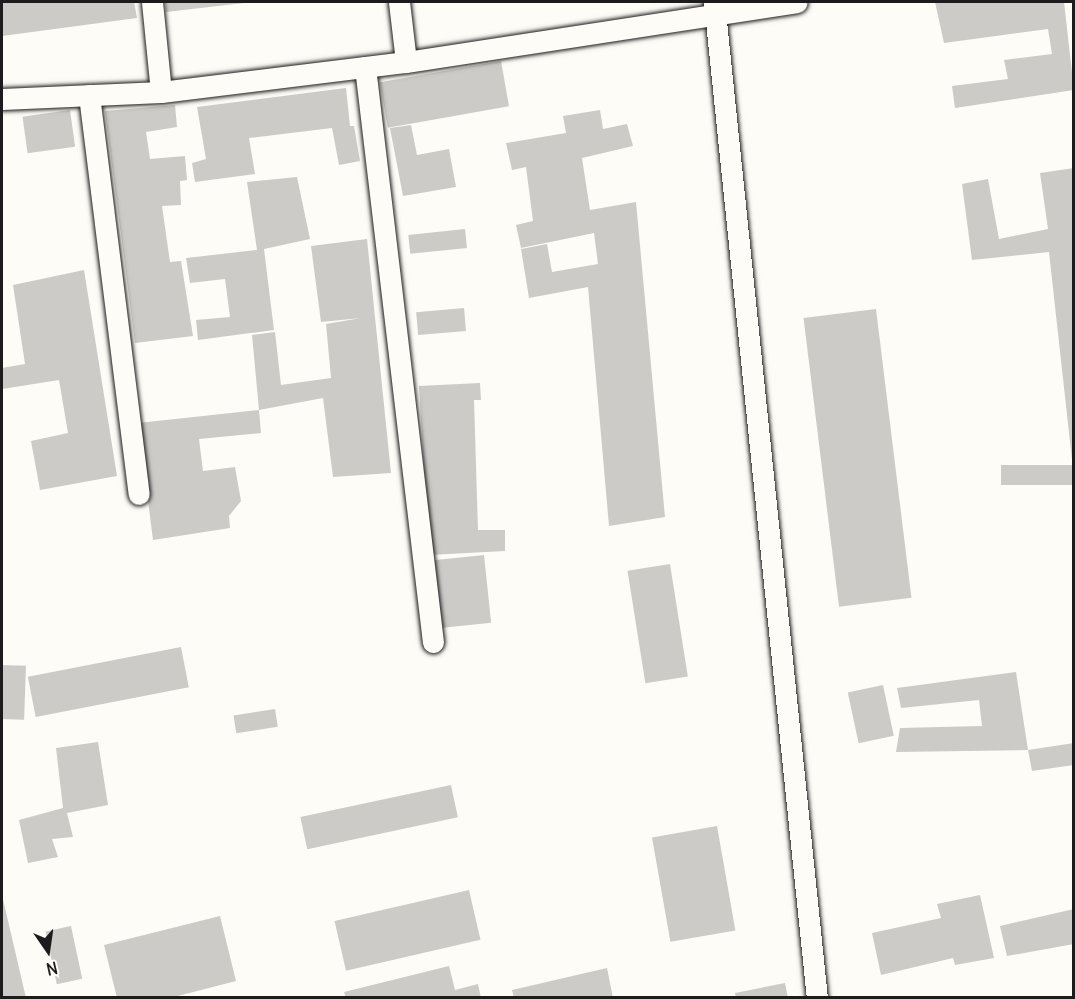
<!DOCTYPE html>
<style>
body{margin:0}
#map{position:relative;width:1075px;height:999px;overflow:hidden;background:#fdfcf7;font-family:Delius,sans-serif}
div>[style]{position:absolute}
.building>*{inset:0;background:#cccbc8;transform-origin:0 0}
.roads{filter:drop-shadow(0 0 2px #1c1c1c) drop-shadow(0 0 2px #1c1c1c)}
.street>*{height:21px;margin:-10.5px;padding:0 10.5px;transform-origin:10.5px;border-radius:10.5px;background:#fdfcf7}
span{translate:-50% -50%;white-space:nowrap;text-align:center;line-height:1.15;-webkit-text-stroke:6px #fdfcf7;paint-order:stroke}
.frame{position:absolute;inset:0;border:3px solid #1c1c1c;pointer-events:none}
.north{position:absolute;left:18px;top:921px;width:60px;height:60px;-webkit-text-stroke:4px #fdfcf7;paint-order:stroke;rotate:167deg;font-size:16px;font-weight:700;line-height:24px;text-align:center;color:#1c1c1c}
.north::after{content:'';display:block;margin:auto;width:21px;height:27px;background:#1c1c1c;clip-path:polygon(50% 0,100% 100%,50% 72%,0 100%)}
</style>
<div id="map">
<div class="building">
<div style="clip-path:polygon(2px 2px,134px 2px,137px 18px,2px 36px)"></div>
<div style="clip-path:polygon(165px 2px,244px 2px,244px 3px,166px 12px)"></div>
<div style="clip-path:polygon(935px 2px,1064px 2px,1074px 90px,955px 108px,952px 86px,1008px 79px,1004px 60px,1052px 54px,1048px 29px,944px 43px)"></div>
<div style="left:501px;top:61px;width:46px;height:123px;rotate:80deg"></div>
<div style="clip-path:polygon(346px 88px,350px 126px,354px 126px,360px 161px,339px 165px,332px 128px,249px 138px,255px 174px,195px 182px,192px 163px,206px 159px,197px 107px)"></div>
<div style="clip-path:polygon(175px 105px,177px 127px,146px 132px,150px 159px,185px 156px,187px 180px,180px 181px,181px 205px,162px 206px,170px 262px,181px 261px,193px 336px,135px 343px,105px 111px)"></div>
<div style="left:70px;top:110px;width:37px;height:48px;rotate:82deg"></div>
<div style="clip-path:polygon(600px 110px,603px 129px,627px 124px,633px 146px,582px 158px,590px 210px,636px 202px,665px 517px,609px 526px,588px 287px,529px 298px,521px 249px,547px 244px,552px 272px,598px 264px,594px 233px,521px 248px,516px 225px,533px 221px,526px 167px,512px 170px,506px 143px,566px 133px,563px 116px)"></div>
<div style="clip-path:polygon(411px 125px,417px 155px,449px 149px,456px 187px,403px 196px,390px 128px)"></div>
<div style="clip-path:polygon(1074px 168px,1074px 460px,1072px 460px,1049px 252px,972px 260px,962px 184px,988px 179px,999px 239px,1048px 229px,1040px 173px)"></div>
<div style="clip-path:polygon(297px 177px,310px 239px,264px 249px,274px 330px,198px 340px,196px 320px,230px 317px,225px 279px,190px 283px,186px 258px,257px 250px,247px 182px)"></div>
<div style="left:465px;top:229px;width:19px;height:57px;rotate:84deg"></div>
<div style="clip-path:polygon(367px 239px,391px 473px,333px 477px,323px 398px,259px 410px,252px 335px,275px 332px,281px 385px,331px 378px,326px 324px,361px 318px,321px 322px,311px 246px)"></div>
<div style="clip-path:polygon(84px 270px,117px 476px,40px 490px,31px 441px,68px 433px,59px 380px,2px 389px,2px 368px,25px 364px,13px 285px)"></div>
<div style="left:464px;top:308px;width:23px;height:48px;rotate:85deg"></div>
<div style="left:876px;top:309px;width:291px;height:73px;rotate:83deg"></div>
<div style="clip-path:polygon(480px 383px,481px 400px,474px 400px,478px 530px,505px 530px,505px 551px,429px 555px,419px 386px)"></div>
<div style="clip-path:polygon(259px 410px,261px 433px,199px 439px,203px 471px,235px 467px,241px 501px,229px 516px,230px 528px,153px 540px,138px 423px)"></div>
<div style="left:1074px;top:465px;width:20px;height:73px;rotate:90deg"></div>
<div style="left:484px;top:555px;width:68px;height:51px;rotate:84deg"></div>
<div style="left:670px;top:564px;width:114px;height:43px;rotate:81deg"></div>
<div style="left:181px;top:647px;width:41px;height:156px;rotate:79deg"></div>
<div style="left:2px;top:665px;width:24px;height:54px;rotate:2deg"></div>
<div style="clip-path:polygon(1016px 672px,1028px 750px,1074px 743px,1074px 765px,1032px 771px,1028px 750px,896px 752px,900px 728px,982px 726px,979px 700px,901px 708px,897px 688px)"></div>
<div style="left:883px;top:685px;width:52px;height:36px;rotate:78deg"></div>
<div style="left:275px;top:709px;width:18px;height:42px;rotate:81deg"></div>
<div style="clip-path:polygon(98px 742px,108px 805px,67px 813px,73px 837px,52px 839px,58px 857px,28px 863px,19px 820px,63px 808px,56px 748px)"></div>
<div style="left:451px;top:785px;width:33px;height:154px;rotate:78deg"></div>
<div style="left:717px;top:826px;width:106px;height:66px;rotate:80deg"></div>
<div style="left:469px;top:890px;width:51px;height:138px;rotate:77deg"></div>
<div style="clip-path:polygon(2px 895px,26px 998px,2px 998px)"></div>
<div style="clip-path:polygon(980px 895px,994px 958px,955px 965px,953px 958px,881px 975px,872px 933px,941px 918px,937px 904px)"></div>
<div style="clip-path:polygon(1074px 909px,1074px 944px,1007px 956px,1000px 926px)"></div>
<div style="clip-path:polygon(220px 916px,236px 981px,170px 998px,117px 998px,104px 945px)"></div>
<div style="left:71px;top:926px;width:54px;height:26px;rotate:78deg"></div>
<div style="clip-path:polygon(449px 966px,455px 990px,478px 984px,481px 998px,346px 998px,344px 992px)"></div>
<div style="clip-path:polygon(607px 968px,613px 998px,514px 998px,512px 990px)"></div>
<div style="clip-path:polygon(785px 983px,788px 998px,736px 998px,735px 993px)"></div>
</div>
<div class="roads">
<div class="street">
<div style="left:152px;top:2px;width:90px;rotate:84.3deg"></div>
<div style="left:399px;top:2px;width:60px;rotate:83.3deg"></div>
<div style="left:714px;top:2px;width:1001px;rotate:84.1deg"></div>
<div style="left:365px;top:67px;width:579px;rotate:83.26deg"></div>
<div style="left:89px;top:95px;width:402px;rotate:82.9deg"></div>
<div style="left:2px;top:99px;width:159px;rotate:-2.5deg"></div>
<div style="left:161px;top:92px;width:247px;rotate:-7deg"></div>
<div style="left:406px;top:62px;width:395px;rotate:-8.7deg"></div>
</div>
</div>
<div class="frame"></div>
<div class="north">N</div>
</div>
